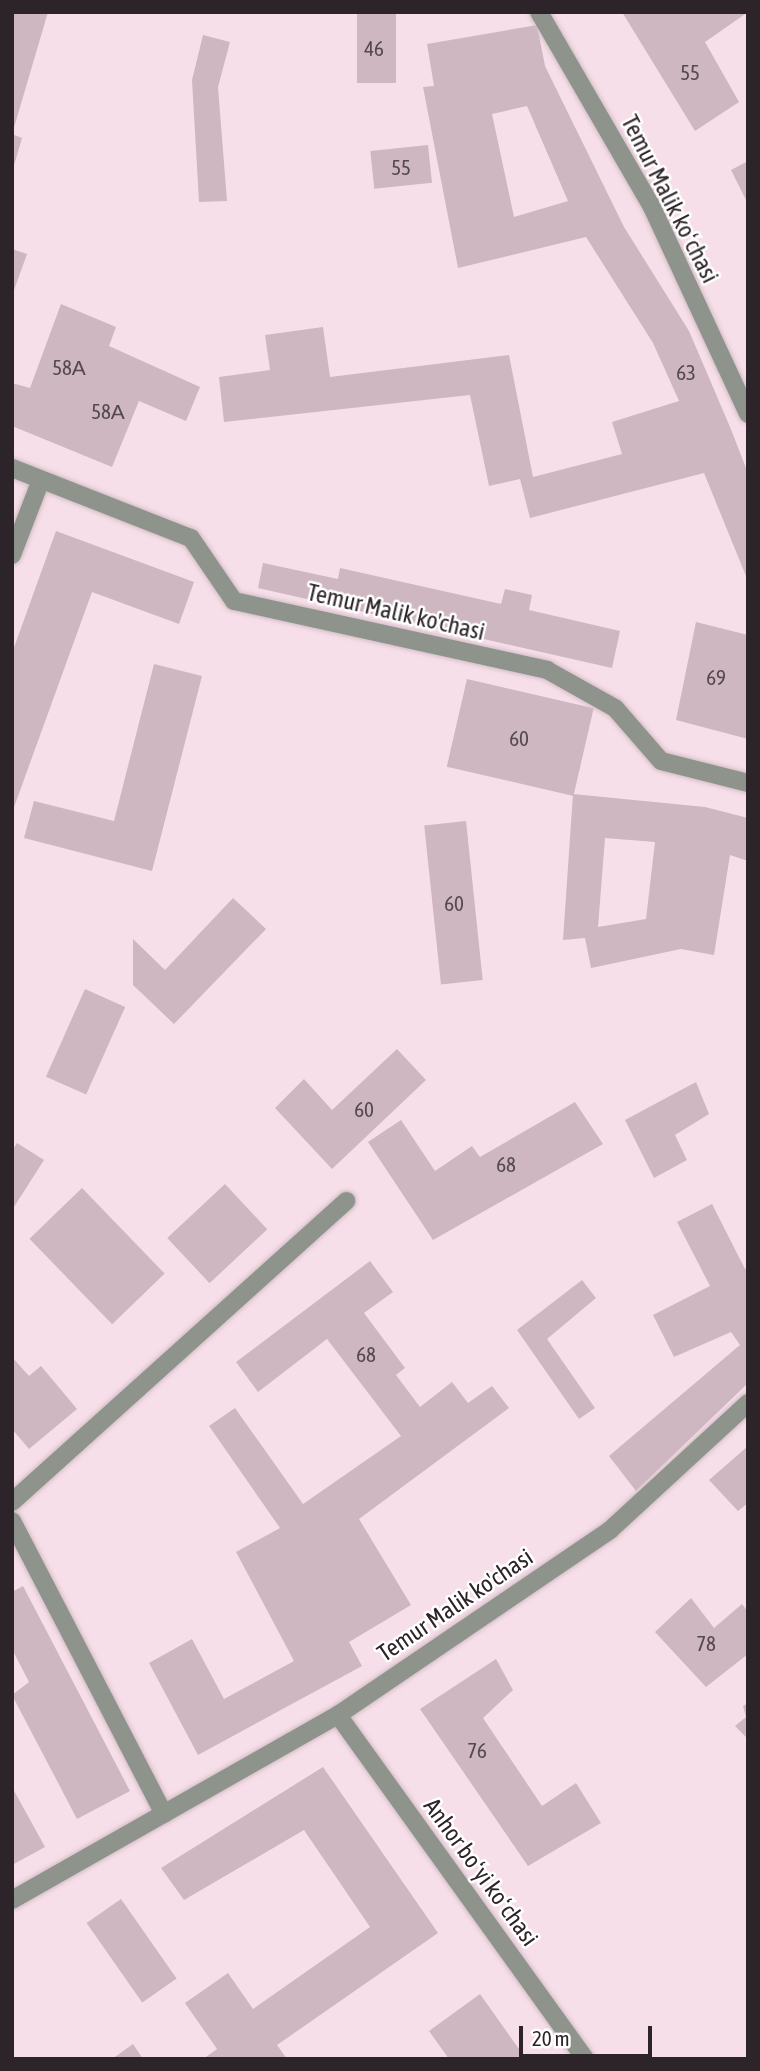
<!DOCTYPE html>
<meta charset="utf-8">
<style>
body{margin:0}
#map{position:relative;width:760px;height:2071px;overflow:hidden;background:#f7dfe9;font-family:"Asap Condensed",sans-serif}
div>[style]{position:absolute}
.building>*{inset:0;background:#ceb7c1;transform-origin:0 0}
.roads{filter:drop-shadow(0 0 2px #d2bdc6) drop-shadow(0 0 2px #d2bdc6)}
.minor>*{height:18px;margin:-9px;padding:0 9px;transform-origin:9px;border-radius:9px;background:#8e948c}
span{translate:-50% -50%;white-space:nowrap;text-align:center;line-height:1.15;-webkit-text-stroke:5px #fff;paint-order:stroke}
.number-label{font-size:21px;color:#54494e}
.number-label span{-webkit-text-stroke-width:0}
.street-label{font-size:24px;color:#2c2428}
.frame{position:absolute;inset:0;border:14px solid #2c2428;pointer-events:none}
.scale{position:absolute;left:519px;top:2026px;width:133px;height:32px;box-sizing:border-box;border:4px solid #2c2428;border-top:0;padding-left:9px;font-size:21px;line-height:24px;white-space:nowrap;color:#2c2428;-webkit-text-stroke:5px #fff;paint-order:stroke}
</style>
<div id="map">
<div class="building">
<div style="clip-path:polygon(12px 12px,48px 12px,13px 131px,12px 130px)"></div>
<div style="left:357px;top:12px;width:39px;height:71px"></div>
<div style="clip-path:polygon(622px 12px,748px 12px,705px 42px,739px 102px,695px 131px)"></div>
<div style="clip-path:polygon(evenodd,537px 25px,545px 66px,624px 227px,689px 331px,730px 427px,748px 473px,748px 581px,704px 473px,530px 518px,520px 479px,489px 486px,470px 395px,224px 422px,219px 377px,270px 370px,265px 335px,323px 327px,330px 377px,509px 355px,533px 477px,622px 454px,612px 422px,679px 401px,653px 343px,586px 237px,458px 268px,423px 87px,434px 86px,427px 44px,537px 25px,527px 106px,568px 201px,514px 217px,492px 114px,527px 106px)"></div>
<div style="clip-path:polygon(203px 35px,230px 42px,218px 87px,227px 201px,199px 202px,192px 80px)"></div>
<div style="clip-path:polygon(12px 134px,22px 138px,13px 169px,12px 169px)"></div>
<div style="left:428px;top:145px;width:38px;height:58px;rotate:84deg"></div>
<div style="clip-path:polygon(748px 161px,748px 204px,731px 170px)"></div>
<div style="clip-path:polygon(12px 249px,27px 254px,13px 293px,12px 293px)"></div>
<div style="clip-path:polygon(61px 304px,116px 327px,109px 346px,200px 387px,186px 421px,139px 401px,112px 467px,12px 426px,12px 383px,30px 388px)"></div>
<div style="clip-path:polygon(56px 531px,194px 582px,179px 624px,92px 592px,13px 810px,12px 653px)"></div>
<div style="clip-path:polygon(263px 563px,338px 579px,340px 568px,501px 604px,505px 589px,532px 595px,529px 610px,620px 631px,612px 668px,258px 588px)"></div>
<div style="clip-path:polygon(696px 622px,748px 635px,748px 739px,676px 720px)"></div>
<div style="clip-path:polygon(154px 664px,202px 676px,152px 871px,24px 838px,34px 801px,114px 821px)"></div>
<div style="left:467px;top:679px;width:130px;height:90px;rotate:13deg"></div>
<div style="clip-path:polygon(evenodd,573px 794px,705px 807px,748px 818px,748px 861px,730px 855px,714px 955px,681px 949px,591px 968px,585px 938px,563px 940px,573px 794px,605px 838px,655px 842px,646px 919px,598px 927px,605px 838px)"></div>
<div style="left:466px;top:821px;width:160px;height:42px;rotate:84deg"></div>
<div style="clip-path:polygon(233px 898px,266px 929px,174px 1024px,133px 985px,133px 939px,165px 970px)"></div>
<div style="left:85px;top:989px;width:44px;height:96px;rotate:24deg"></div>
<div style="clip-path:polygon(397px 1049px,426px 1080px,332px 1169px,275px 1108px,304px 1079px,332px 1110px)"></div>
<div style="clip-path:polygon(696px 1082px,709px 1114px,675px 1135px,687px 1160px,654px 1178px,625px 1120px)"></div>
<div style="clip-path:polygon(575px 1102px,603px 1144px,433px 1240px,368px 1142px,401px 1120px,435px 1171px,472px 1146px,480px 1157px)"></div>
<div style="clip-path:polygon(17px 1143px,44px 1160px,12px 1210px,12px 1151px)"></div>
<div style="left:225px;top:1184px;width:62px;height:79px;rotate:47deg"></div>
<div style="left:82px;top:1188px;width:119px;height:73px;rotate:46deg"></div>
<div style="clip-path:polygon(712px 1204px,745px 1269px,748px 1266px,748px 1383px,636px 1491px,609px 1456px,740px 1345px,731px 1332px,674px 1357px,653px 1315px,710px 1286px,677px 1222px)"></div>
<div style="clip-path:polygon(370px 1261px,393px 1292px,364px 1313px,405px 1368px,396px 1375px,420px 1407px,452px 1382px,468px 1403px,492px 1386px,509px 1408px,359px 1519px,411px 1605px,349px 1642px,362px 1666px,198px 1755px,149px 1663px,192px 1639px,224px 1699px,294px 1661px,236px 1552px,280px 1528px,209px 1426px,235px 1408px,303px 1504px,401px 1436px,327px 1339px,258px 1392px,236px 1362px)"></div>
<div style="clip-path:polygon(582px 1280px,596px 1298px,547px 1339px,595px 1408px,579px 1419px,517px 1330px)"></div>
<div style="clip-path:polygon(12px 1357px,29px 1376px,41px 1366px,77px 1409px,29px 1449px,12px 1429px)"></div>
<div style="clip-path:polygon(748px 1446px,748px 1503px,738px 1511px,709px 1480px)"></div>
<div style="clip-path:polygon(23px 1586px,130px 1791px,77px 1819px,12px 1695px,29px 1682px,12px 1649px,12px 1592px)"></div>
<div style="clip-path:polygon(691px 1598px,714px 1628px,742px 1604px,748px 1612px,748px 1654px,706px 1687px,655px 1632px)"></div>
<div style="clip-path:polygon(496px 1659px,513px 1690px,483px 1718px,542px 1806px,576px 1783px,601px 1823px,528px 1866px,420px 1709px)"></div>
<div style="clip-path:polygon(748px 1703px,748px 1739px,735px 1726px,746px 1717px,743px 1706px)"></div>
<div style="clip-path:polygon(323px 1767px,438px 1933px,277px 2045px,287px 2059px,203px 2059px,217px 2049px,185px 2003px,228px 1973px,253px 2009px,370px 1927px,304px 1830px,184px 1900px,161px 1868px)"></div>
<div style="clip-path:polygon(12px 1787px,45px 1847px,12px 1865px)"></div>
<div style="left:121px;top:1899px;width:97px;height:42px;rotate:55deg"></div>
<div style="clip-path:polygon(480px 1994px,524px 2056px,520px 2059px,449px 2059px,429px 2031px)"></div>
<div style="clip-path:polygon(133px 2044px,143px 2059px,112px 2059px)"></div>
</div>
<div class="roads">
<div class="minor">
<div style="left:539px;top:12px;width:225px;rotate:59.9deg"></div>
<div style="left:652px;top:207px;width:228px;rotate:65.1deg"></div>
<div style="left:12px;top:468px;width:192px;rotate:21.4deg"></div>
<div style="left:191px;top:538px;width:76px;rotate:55.7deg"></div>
<div style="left:234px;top:601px;width:321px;rotate:12.4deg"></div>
<div style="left:547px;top:670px;width:78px;rotate:29.2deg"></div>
<div style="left:615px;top:708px;width:70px;rotate:49deg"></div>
<div style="left:661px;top:761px;width:90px;rotate:14.2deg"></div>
<div style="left:12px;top:555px;width:80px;rotate:-68.9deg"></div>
<div style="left:12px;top:1502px;width:450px;rotate:-42deg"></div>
<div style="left:12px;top:1521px;width:330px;rotate:62.6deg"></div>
<div style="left:338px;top:1715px;width:423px;rotate:54.3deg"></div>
<div style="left:12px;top:1900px;width:375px;rotate:-29.6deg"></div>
<div style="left:338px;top:1715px;width:329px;rotate:-34.2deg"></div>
<div style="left:610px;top:1530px;width:188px;rotate:-42.6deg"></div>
</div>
</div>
<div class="number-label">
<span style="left:374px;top:48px">46</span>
<span style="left:690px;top:72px">55</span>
<span style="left:401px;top:167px">55</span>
<span style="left:69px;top:367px">58А</span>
<span style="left:686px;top:372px">63</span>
<span style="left:108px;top:411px">58А</span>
<span style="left:716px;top:677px">69</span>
<span style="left:519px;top:738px">60</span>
<span style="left:454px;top:903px">60</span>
<span style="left:364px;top:1109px">60</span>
<span style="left:506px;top:1164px">68</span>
<span style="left:366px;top:1354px">68</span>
<span style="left:706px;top:1643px">78</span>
<span style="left:477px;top:1750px">76</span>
</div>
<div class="street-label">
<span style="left:670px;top:199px;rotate:63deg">Temur Malik koʻchasi</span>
<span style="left:396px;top:612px;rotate:13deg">Temur Malik ko'chasi</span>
<span style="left:455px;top:1605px;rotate:-34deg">Temur Malik ko'chasi</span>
<span style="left:481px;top:1872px;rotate:54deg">Anhor boʻyi koʻchasi</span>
</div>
<div class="frame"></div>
<div class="scale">20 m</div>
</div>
